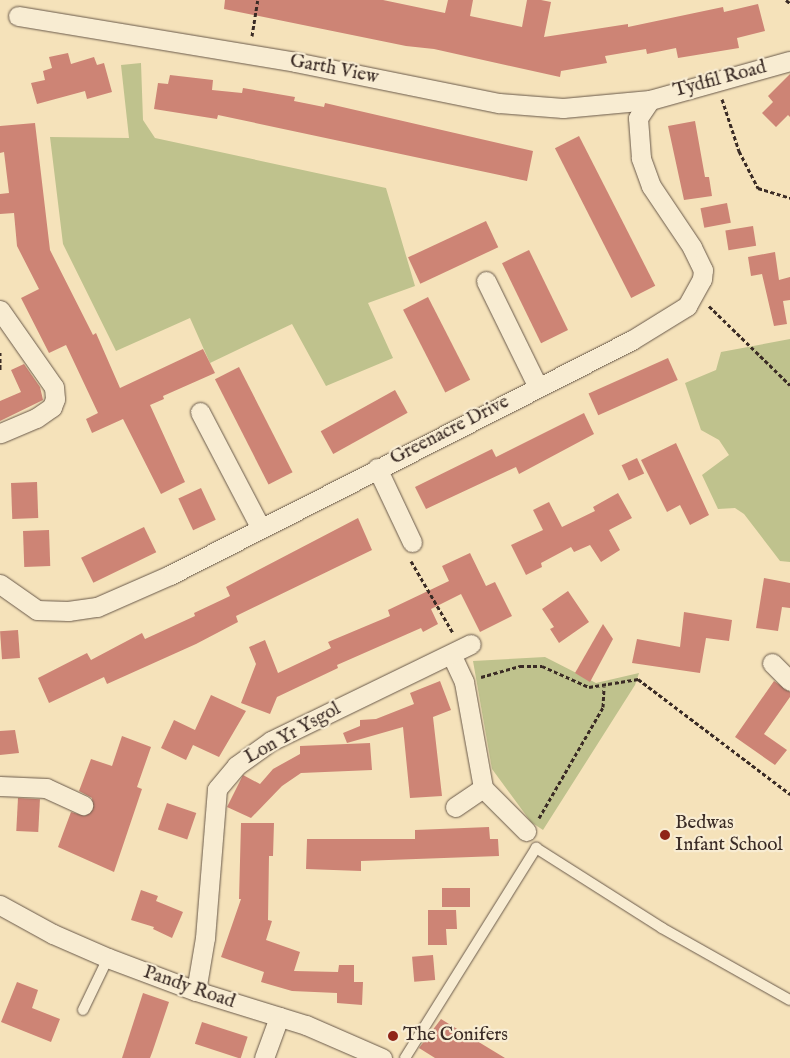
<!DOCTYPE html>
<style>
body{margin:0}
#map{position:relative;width:790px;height:1058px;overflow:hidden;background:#f5e2ba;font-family:"IM FELL English",serif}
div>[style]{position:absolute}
.green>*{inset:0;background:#bfc28d}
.building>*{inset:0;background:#cd8475;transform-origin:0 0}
.path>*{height:3px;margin-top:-1.5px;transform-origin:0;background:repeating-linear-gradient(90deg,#3a2b25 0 4px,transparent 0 6.5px)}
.roads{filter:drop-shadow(0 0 1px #69594a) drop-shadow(0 0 1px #69594a)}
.lane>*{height:10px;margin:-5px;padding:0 5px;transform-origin:5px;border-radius:5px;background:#f8ecd2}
.street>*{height:19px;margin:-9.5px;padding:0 9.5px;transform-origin:9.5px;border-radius:9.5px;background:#f8ecd2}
.dots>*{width:14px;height:14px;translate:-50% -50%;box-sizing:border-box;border:2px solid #f8ecd2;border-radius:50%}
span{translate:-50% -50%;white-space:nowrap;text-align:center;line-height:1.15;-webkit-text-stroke:4.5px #f8ecd2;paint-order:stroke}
.street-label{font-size:19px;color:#3a2b25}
.poi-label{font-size:19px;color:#3a2b25}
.left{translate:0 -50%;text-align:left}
</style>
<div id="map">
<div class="green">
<div style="clip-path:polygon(141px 63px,143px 120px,155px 138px,386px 188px,415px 286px,368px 303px,393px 358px,326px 386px,292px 324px,210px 363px,190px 318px,116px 351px,63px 244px,50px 137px,129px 138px,121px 65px)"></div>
<div style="clip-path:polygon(790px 339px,790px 562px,780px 561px,744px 514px,735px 508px,718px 509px,702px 475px,729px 455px,719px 440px,701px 430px,685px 383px,716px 370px,721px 352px)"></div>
<div style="clip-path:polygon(545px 657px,596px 683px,639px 673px,635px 685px,543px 830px,531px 822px,492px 769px,473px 661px)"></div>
</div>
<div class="building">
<div style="clip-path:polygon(225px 0,383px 0,445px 13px,448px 0,473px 0,470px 16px,522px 27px,527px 0,541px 0,551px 2px,544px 37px,628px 24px,628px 27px,723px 7px,724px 12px,758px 4px,765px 31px,737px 38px,739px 48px,678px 58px,676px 48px,647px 54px,646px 49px,605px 56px,607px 63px,561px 71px,560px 77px,434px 49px,406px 46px,224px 9px)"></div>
<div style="clip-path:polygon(68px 53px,71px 64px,94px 57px,97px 65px,104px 63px,112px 92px,87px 99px,85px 91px,37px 104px,31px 83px,45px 80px,43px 71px,52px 68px,49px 57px)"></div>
<div style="clip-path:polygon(790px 74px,790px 117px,788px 115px,776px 127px,762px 113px,773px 102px,768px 96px)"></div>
<div style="clip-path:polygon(170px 75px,213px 80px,212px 90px,242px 93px,243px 88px,295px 97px,294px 101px,324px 107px,325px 103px,533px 151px,527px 181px,218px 115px,217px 119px,154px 109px,158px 83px,168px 84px)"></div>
<div style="clip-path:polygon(695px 121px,705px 177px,709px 177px,712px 196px,684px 200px,668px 126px)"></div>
<div style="clip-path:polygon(35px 123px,50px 250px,93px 335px,96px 333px,120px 388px,203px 349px,215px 373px,163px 396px,164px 399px,150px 405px,185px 482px,161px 494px,123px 419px,92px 433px,86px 419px,98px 413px,66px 345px,49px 353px,21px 298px,39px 289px,17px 246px,14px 213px,0 214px,0 194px,9px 193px,4px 152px,0 153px,0 126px)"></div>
<div style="left:579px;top:136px;width:168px;height:27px;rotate:63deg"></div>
<div style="left:727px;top:203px;width:20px;height:27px;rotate:79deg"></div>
<div style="left:486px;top:221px;width:29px;height:86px;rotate:65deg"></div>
<div style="left:753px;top:226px;width:20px;height:28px;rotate:81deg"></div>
<div style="left:529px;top:250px;width:89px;height:30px;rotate:64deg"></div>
<div style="clip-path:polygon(775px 252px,779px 280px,790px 277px,790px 300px,783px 301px,787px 324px,774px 326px,762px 274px,751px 276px,748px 257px)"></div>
<div style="left:428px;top:297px;width:93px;height:28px;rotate:63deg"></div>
<div style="left:668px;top:358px;width:24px;height:87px;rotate:66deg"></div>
<div style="clip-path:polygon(24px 364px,40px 387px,43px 400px,0 421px,0 401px,21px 392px,11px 370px)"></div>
<div style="left:239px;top:367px;width:118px;height:27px;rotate:63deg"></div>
<div style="left:395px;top:390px;width:26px;height:85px;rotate:61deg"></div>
<div style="clip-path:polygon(584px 413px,594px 434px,519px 474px,516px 467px,426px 509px,415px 487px,492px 449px,496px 457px)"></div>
<div style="clip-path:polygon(676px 443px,709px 515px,690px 525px,680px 505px,667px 512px,641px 460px)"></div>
<div style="left:637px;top:458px;width:17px;height:17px;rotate:65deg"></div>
<div style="left:37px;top:482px;width:36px;height:26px;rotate:88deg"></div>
<div style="left:201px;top:488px;width:35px;height:25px;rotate:65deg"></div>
<div style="clip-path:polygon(618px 493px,632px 518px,609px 530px,620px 550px,601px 562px,590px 545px,574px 552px,571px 547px,541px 563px,542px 567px,526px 575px,511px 545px,543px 530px,533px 510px,549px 502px,562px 527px,595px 511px,593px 507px)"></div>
<div style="clip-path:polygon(358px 518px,372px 550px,236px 616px,238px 622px,196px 644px,107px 684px,104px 677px,49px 703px,38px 678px,87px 653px,91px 660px,142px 633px,145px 639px,195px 616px,194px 613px,230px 596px,226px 587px)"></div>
<div style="left:144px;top:527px;width:28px;height:70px;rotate:64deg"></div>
<div style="left:49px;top:530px;width:36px;height:26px;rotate:88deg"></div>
<div style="clip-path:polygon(470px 553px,486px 586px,495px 582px,512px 616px,480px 632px,461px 594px,431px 609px,438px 624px,423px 632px,421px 628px,337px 665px,338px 668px,277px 697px,270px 714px,241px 703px,256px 664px,249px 647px,265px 640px,278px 673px,331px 648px,328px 642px,390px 616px,388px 610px,449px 581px,442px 566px)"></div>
<div style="clip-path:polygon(764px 578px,790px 583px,790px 608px,782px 607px,778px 631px,756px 628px)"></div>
<div style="clip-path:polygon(568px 591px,589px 622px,559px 643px,550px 629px,554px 627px,542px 609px)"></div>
<div style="clip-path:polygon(684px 612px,732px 620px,729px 641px,706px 638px,700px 673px,632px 663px,637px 639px,680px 647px)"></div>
<div style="clip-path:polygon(603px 624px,613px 639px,590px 682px,575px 673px)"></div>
<div style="left:18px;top:630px;width:28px;height:18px;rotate:86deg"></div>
<div style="clip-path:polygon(440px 681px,451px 710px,433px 717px,442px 796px,410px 798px,403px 727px,347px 743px,343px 733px,360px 726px,360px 720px,376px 719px,414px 704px,410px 693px)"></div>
<div style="clip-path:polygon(774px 681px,790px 692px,790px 697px,764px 734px,787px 750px,775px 765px,735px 737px)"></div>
<div style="clip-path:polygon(211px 695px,246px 711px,219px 757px,193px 745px,186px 760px,161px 748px,174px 720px,195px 730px)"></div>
<div style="clip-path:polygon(15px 730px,19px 753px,0 755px,0 731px)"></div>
<div style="clip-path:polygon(122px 736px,151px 747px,137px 787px,142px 789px,114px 872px,58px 847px,71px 812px,85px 816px,93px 809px,92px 798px,79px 791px,91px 759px,112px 766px)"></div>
<div style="clip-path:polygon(370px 743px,372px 770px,301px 773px,282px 786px,251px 818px,227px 807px,243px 775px,260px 784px,273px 769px,300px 754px,300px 746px)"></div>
<div style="left:18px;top:798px;width:22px;height:33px;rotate:3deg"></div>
<div style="left:167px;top:803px;width:31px;height:28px;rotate:19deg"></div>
<div style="clip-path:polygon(241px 823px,274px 823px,273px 856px,269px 856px,268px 920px,272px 921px,266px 940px,300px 952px,294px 971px,338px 972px,339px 965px,354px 965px,354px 982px,363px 982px,362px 1005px,337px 1003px,337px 993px,292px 991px,261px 982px,264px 972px,221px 957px,241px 899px,239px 899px)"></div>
<div style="clip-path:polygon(489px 827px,490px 839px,498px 839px,499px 856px,361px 861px,361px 871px,306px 869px,307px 839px,415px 839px,415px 830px)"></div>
<div style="left:442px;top:888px;width:28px;height:19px"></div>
<div style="clip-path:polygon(141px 890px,158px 896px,156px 901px,183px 912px,172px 938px,153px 929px,154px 927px,131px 920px)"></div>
<div style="clip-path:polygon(428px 910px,456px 910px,457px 929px,446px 929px,447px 945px,428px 945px)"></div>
<div style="left:433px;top:955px;width:25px;height:21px;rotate:85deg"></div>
<div style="clip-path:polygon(17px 982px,38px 990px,32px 1008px,60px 1019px,51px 1042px,1px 1022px)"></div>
<div style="clip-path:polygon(143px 993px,169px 1002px,153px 1050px,150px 1058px,122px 1058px)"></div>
<div style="clip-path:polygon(441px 1019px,449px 1024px,505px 1058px,435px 1058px,419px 1048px)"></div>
<div style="left:202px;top:1022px;width:48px;height:23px;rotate:18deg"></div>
</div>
<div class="path">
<div style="left:786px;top:0;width:5px;rotate:37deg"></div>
<div style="left:252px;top:36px;width:36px;rotate:-81deg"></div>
<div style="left:722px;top:99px;width:55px;rotate:71.9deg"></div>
<div style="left:739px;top:151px;width:42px;rotate:62.8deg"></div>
<div style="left:758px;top:188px;width:34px;rotate:17deg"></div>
<div style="left:709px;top:306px;width:113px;rotate:44.3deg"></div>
<div style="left:0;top:352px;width:19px;rotate:90deg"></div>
<div style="left:411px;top:561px;width:83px;rotate:59.7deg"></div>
<div style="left:481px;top:677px;width:41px;rotate:-15.8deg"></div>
<div style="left:520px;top:666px;width:22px"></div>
<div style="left:542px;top:666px;width:51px;rotate:24.1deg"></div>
<div style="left:589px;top:687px;width:50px;rotate:-9.3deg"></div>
<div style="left:638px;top:679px;width:191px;rotate:37.1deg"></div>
<div style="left:539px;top:818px;width:128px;rotate:-60deg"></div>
<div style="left:603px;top:707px;width:20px;rotate:-87deg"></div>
</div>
<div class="roads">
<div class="lane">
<div style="left:83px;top:1010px;width:58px;rotate:-64.3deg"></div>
<div style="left:405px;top:1058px;width:248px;rotate:-58deg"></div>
<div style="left:536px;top:848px;width:149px;rotate:32.4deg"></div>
<div style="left:662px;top:928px;width:147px;rotate:29.4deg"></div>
</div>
<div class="street">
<div style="left:18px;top:16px;width:281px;rotate:9.4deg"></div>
<div style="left:295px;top:62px;width:208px;rotate:11.4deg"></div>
<div style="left:499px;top:103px;width:64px;rotate:4.5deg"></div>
<div style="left:563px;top:108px;width:87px;rotate:-5.3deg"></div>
<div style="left:650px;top:100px;width:145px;rotate:-15.6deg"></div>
<div style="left:486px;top:281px;width:118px;rotate:63.9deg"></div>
<div style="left:0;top:310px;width:94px;rotate:55deg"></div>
<div style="left:54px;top:387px;width:12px;rotate:85deg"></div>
<div style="left:55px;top:399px;width:9px;rotate:111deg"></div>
<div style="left:52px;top:407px;width:19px;rotate:145deg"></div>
<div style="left:36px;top:418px;width:39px;rotate:157deg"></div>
<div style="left:200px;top:412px;width:130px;rotate:62.4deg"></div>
<div style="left:377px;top:468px;width:82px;rotate:64.7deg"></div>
<div style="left:0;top:584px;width:45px;rotate:35.1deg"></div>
<div style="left:37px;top:610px;width:31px;rotate:2deg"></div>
<div style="left:68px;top:611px;width:29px;rotate:-8deg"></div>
<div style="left:97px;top:607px;width:80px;rotate:-23.7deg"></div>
<div style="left:170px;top:575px;width:518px;rotate:-26.96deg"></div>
<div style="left:632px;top:340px;width:65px;rotate:-31.7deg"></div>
<div style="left:687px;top:306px;width:31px;rotate:-61deg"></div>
<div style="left:702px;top:279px;width:9px;rotate:-84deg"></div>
<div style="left:703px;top:270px;width:25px;rotate:-116deg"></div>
<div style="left:692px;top:247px;width:73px;rotate:-123.9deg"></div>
<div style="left:651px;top:186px;width:30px;rotate:-110deg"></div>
<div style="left:641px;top:158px;width:40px;rotate:-94.3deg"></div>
<div style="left:638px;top:118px;width:22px;rotate:-56deg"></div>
<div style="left:452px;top:656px;width:29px;rotate:65deg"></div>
<div style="left:464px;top:682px;width:108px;rotate:79.8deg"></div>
<div style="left:483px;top:788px;width:61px;rotate:45deg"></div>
<div style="left:772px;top:663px;width:25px;rotate:45deg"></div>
<div style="left:0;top:786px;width:46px;rotate:2.5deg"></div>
<div style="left:46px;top:788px;width:41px;rotate:24.7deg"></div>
<div style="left:455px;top:807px;width:34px;rotate:-34deg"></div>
<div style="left:0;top:905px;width:60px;rotate:28.7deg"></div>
<div style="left:53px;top:934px;width:60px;rotate:23.6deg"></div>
<div style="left:108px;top:958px;width:94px;rotate:20.6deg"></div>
<div style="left:196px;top:991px;width:115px;rotate:17.2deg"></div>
<div style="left:306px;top:1025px;width:83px;rotate:23.5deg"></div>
<div style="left:196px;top:991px;width:54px;rotate:-80.4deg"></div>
<div style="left:205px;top:938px;width:149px;rotate:-85.4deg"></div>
<div style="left:217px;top:789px;width:30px;rotate:-50deg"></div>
<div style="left:236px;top:766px;width:43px;rotate:-35.5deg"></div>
<div style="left:271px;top:741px;width:222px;rotate:-25.9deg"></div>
<div style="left:264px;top:1058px;width:44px;rotate:-69.9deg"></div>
</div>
</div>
<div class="dots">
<div style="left:665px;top:835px;background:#8f2418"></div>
<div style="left:393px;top:1036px;background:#8f2418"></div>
</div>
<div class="street-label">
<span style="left:334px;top:70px;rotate:11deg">Garth View</span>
<span style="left:720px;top:80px;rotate:-15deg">Tydfil Road</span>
<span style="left:450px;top:431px;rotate:-27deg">Greenacre Drive</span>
<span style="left:293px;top:734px;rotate:-29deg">Lon Yr Ysgol</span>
<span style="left:189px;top:988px;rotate:19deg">Pandy Road</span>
</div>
<div class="poi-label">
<span class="left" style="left:675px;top:835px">Bedwas<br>Infant School</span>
<span class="left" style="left:403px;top:1036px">The Conifers</span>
</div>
</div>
